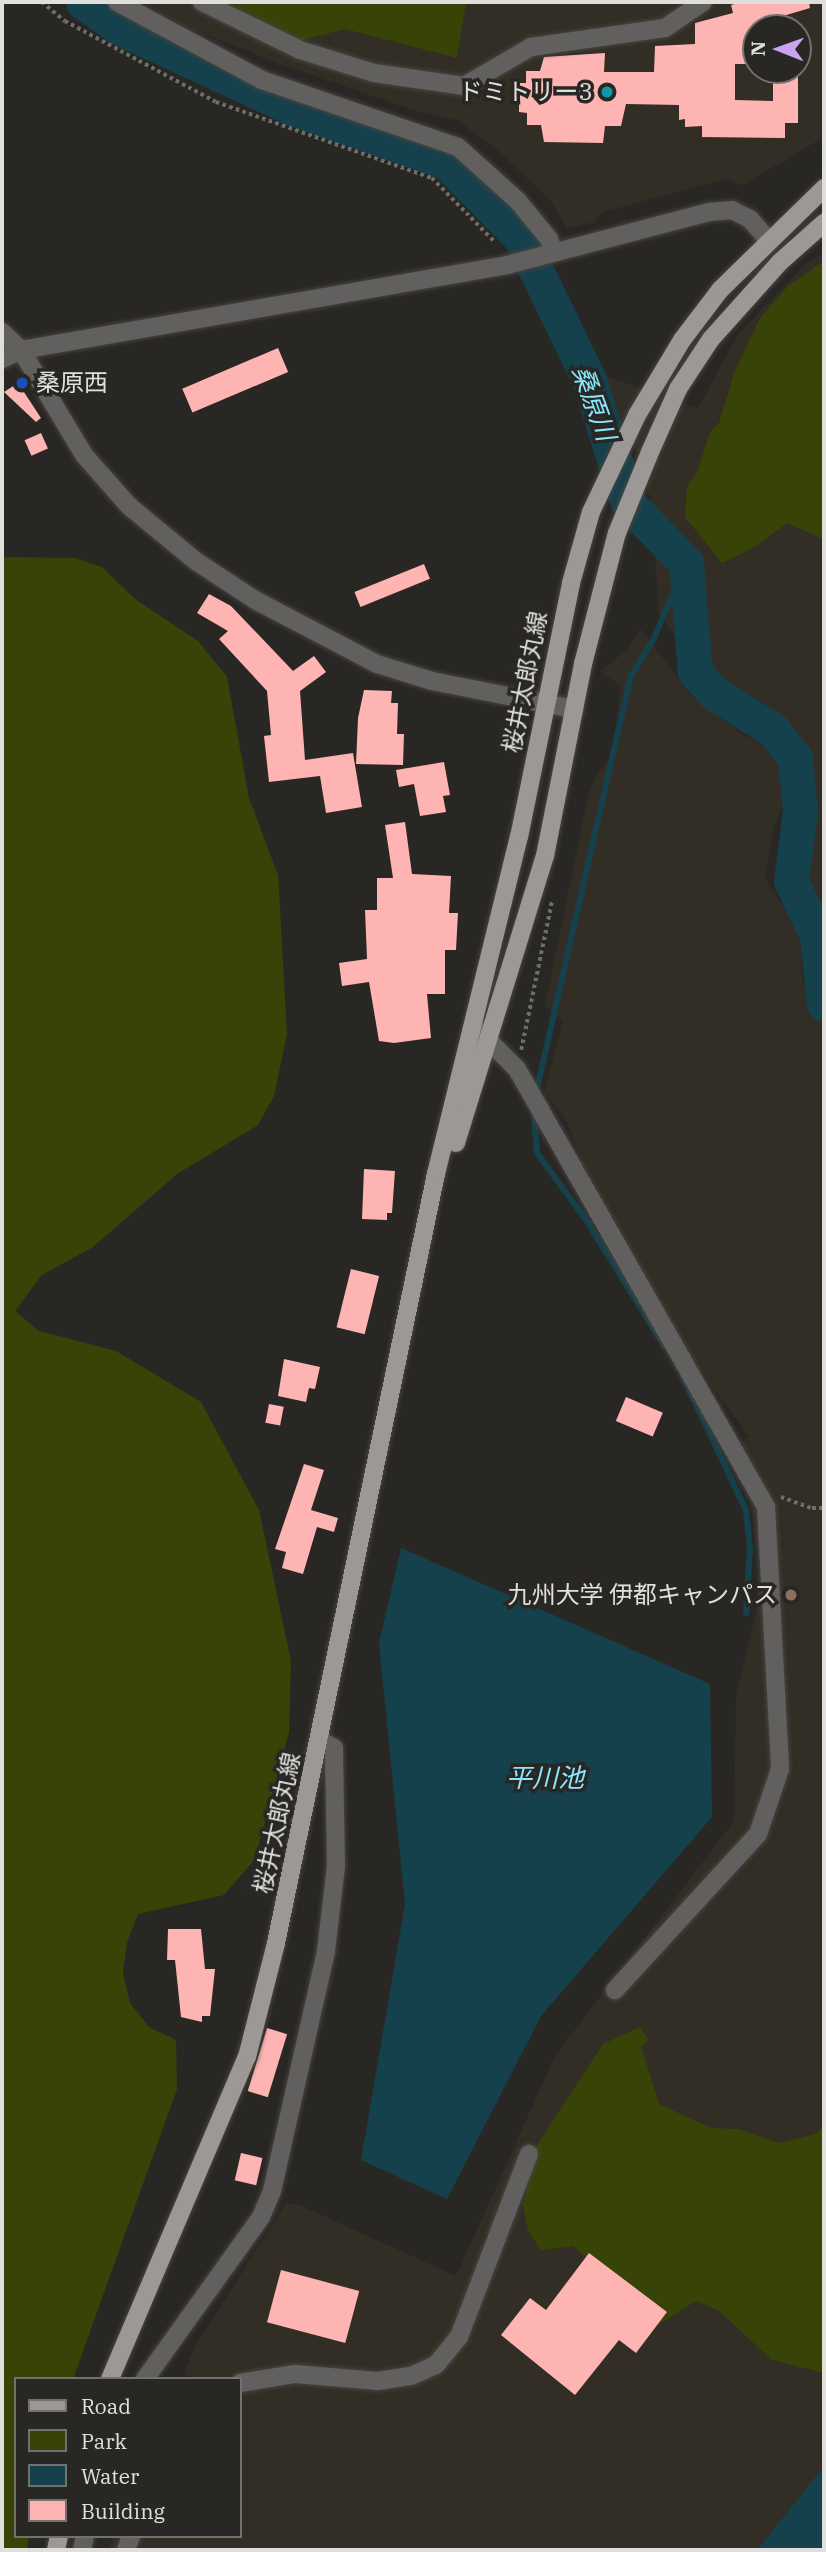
<!DOCTYPE html>
<meta charset="utf-8">
<style>
body{margin:0}
#map{position:relative;width:826px;height:2552px;overflow:hidden;background:#292724;font-family:"IBM Plex Serif","Noto Sans JP",serif}
div>[style]{position:absolute}
.built>*{inset:0;background:#322e25}
.green>*{inset:0;background:#384407}
.water>*{inset:0;background:#15414c}
.stream>*{height:6px;margin:-3px;padding:0 3px;transform-origin:3px;border-radius:3px;background:#15414c}
.river>*{height:35px;margin:-17.5px;padding:0 17.5px;transform-origin:17.5px;border-radius:17.5px;background:#15414c}
.building>*{inset:0;background:#fdb4b2;transform-origin:0 0}
.path>*{height:3.5px;margin-top:-1.75px;transform-origin:0;background:repeating-linear-gradient(90deg,#6f6d6a 0 3.5px,transparent 0 7px)}
.roads{filter:drop-shadow(0 0 2px #464441) drop-shadow(0 0 2px #464441)}
.minor>*{height:18px;margin:-9px;padding:0 9px;transform-origin:9px;border-radius:9px;background:#62605f}
.major>*{height:18px;margin:-9px;padding:0 9px;transform-origin:9px;border-radius:9px;background:#9b9895}
.dots>*{width:19px;height:19px;translate:-50% -50%;box-sizing:border-box;border:4px solid #292724;border-radius:50%}
span{translate:-50% -50%;white-space:nowrap;text-align:center;line-height:1.15;-webkit-text-stroke:7px #292724;paint-order:stroke}
.poi-label{font-size:24px;color:#e0dfdc}
.right{translate:-100% -50%;text-align:right}
.left{translate:0 -50%;text-align:left}
.street-label{font-size:24px;color:#e0dfdc}
.water-label{font-size:26px;color:#8be6fd;font-style:italic}
.frame{position:absolute;inset:0;border:4px solid #e0dfdc;pointer-events:none}
.legend{position:absolute;left:14px;top:2377px;width:228px;height:161px;box-sizing:border-box;background:#292724;border:2px solid #72716e;margin:0;padding:9px 12px;list-style:none;font-size:21px;color:#e0dfdc}
.legend li{display:flex;align-items:center;gap:14px;height:35px}
.legend b{width:35px;border:2px solid #72716e}
.north{position:absolute;left:742px;top:14px;width:70px;height:70px;box-sizing:border-box;background:#292724;border:2px solid #72716e;border-radius:50%;rotate:271deg;font-size:19px;font-weight:700;line-height:28px;text-align:center;color:#e0dfdc}
.north::after{content:'';display:block;margin:auto;width:24px;height:32px;background:#c8a5ee;clip-path:polygon(50% 0,100% 100%,50% 72%,0 100%)}
</style>
<div id="map">
<div class="built">
<div style="clip-path:polygon(evenodd,141px 2px,824px 2px,824px 137px,743px 185px,727px 179px,602px 212px,594px 222px,567px 228px,551px 201px,500px 152px,457px 120px,423px 113px,283px 65px,189px 28px,141px 2px,756px 28px,798px 28px,798px 70px,756px 70px,756px 28px)"></div>
<div style="clip-path:polygon(824px 252px,824px 919px,794px 873px,811px 790px,800px 741px,787px 728px,743px 708px,701px 671px,659px 614px,651px 501px,640px 459px,591px 371px,698px 408px,738px 334px,804px 266px)"></div>
<div style="clip-path:polygon(641px 629px,689px 693px,743px 735px,769px 747px,779px 762px,785px 798px,773px 830px,765px 878px,800px 933px,803px 981px,824px 1028px,824px 2550px,108px 2550px,113px 2536px,240px 2536px,240px 2379px,190px 2379px,184px 2372px,195px 2347px,286px 2203px,297px 2204px,456px 2276px,555px 2056px,734px 1821px,736px 1696px,758px 1604px,756px 1586px,762px 1584px,749px 1497px,732px 1449px,749px 1437px,699px 1368px,640px 1270px,584px 1168px,567px 1122px,545px 1092px,563px 1020px,545px 1006px,588px 796px,597px 774px,615px 753px,620px 685px,600px 672px,629px 648px)"></div>
</div>
<div class="green">
<div style="clip-path:polygon(228px 2px,466px 2px,457px 58px,345px 29px,299px 41px,245px 18px)"></div>
<div style="clip-path:polygon(824px 261px,824px 539px,787px 523px,753px 548px,722px 563px,685px 517px,687px 486px,697px 473px,710px 432px,719px 423px,735px 371px,760px 318px,788px 286px)"></div>
<div style="clip-path:polygon(2px 557px,75px 558px,102px 567px,135px 599px,198px 641px,227px 677px,249px 798px,278px 875px,287px 1034px,274px 1096px,258px 1125px,177px 1174px,93px 1247px,42px 1275px,15px 1311px,39px 1331px,116px 1351px,201px 1402px,259px 1510px,291px 1661px,289px 1732px,255px 1859px,224px 1895px,138px 1914px,127px 1943px,123px 1973px,130px 2003px,149px 2027px,176px 2040px,177px 2089px,73px 2379px,16px 2379px,16px 2536px,29px 2536px,27px 2550px,2px 2550px)"></div>
<div style="clip-path:polygon(640px 2027px,649px 2040px,641px 2046px,659px 2104px,711px 2128px,738px 2129px,779px 2143px,816px 2134px,824px 2125px,824px 2373px,772px 2360px,718px 2310px,696px 2301px,653px 2328px,597px 2279px,586px 2257px,573px 2246px,541px 2250px,528px 2231px,523px 2204px,537px 2145px,603px 2044px)"></div>
</div>
<div class="water">
<div style="clip-path:polygon(401px 1548px,710px 1684px,712px 1817px,541px 2016px,447px 2199px,361px 2160px,405px 1904px,379px 1643px)"></div>
<div style="clip-path:polygon(824px 2466px,824px 2550px,757px 2550px,790px 2509px)"></div>
</div>
<div class="stream">
<div style="left:536px;top:1093px;width:428px;rotate:-77.2deg"></div>
<div style="left:631px;top:676px;width:44px;rotate:-58.8deg"></div>
<div style="left:654px;top:638px;width:82px;rotate:-66.9deg"></div>
<div style="left:533px;top:1107px;width:46px;rotate:85deg"></div>
<div style="left:537px;top:1153px;width:79px;rotate:53.7deg"></div>
<div style="left:584px;top:1217px;width:153px;rotate:58.1deg"></div>
<div style="left:683px;top:1377px;width:147px;rotate:64.7deg"></div>
<div style="left:746px;top:1510px;width:38px;rotate:84deg"></div>
<div style="left:750px;top:1548px;width:65px;rotate:93.5deg"></div>
</div>
<div class="river">
<div style="left:83px;top:2px;width:45px;rotate:35.1deg"></div>
<div style="left:120px;top:28px;width:190px;rotate:24.9deg"></div>
<div style="left:292px;top:108px;width:163px;rotate:19.3deg"></div>
<div style="left:446px;top:162px;width:105px;rotate:45.4deg"></div>
<div style="left:520px;top:237px;width:159px;rotate:64.2deg"></div>
<div style="left:589px;top:380px;width:129px;rotate:72.4deg"></div>
<div style="left:628px;top:503px;width:83px;rotate:46deg"></div>
<div style="left:686px;top:563px;width:109px;rotate:85.3deg"></div>
<div style="left:695px;top:672px;width:28px;rotate:48deg"></div>
<div style="left:714px;top:693px;width:70px;rotate:32.1deg"></div>
<div style="left:773px;top:730px;width:36px;rotate:52deg"></div>
<div style="left:795px;top:758px;width:53px;rotate:84.6deg"></div>
<div style="left:800px;top:811px;width:71px;rotate:97.3deg"></div>
<div style="left:791px;top:881px;width:61px;rotate:64.7deg"></div>
<div style="left:817px;top:936px;width:68px;rotate:84.1deg"></div>
</div>
<div class="building">
<div style="clip-path:polygon(742px 2px,809px 2px,810px 8px,756px 24px,756px 64px,735px 64px,735px 100px,773px 101px,773px 70px,798px 70px,798px 123px,785px 123px,785px 138px,702px 137px,702px 126px,685px 127px,685px 119px,679px 120px,679px 105px,626px 104px,621px 126px,605px 126px,603px 143px,544px 142px,541px 125px,527px 125px,527px 113px,519px 112px,519px 83px,526px 83px,526px 71px,540px 71px,544px 57px,605px 53px,604px 72px,654px 72px,655px 46px,695px 44px,695px 23px,733px 13px,731px 5px)"></div>
<div style="left:278px;top:348px;width:26px;height:104px;rotate:67deg"></div>
<div style="clip-path:polygon(18px 383px,41px 418px,36px 422px,4px 392px)"></div>
<div style="left:41px;top:433px;width:17px;height:18px;rotate:66deg"></div>
<div style="left:424px;top:564px;width:16px;height:75px;rotate:68deg"></div>
<div style="clip-path:polygon(209px 594px,231px 606px,293px 671px,314px 656px,326px 672px,300px 691px,305px 760px,353px 753px,362px 807px,326px 813px,320px 776px,269px 782px,264px 736px,271px 735px,267px 691px,219px 639px,228px 631px,197px 613px)"></div>
<div style="clip-path:polygon(364px 690px,392px 691px,391px 703px,398px 703px,397px 734px,404px 734px,403px 765px,356px 764px,358px 718px)"></div>
<div style="clip-path:polygon(444px 762px,450px 795px,443px 796px,446px 812px,420px 816px,414px 784px,399px 787px,396px 770px)"></div>
<div style="clip-path:polygon(405px 822px,412px 874px,451px 876px,449px 913px,458px 913px,456px 950px,445px 950px,445px 994px,427px 994px,431px 1038px,394px 1043px,379px 1041px,369px 982px,342px 986px,339px 963px,367px 959px,365px 910px,377px 910px,377px 878px,393px 878px,385px 825px)"></div>
<div style="clip-path:polygon(364px 1169px,395px 1171px,392px 1213px,387px 1213px,387px 1220px,362px 1219px)"></div>
<div style="left:351px;top:1269px;width:29px;height:60px;rotate:14deg"></div>
<div style="clip-path:polygon(284px 1359px,320px 1367px,315px 1389px,309px 1388px,306px 1402px,278px 1396px)"></div>
<div style="left:626px;top:1397px;width:40px;height:26px;rotate:23deg"></div>
<div style="left:269px;top:1404px;width:15px;height:19px;rotate:11deg"></div>
<div style="clip-path:polygon(304px 1464px,324px 1470px,311px 1510px,338px 1518px,334px 1532px,317px 1527px,303px 1574px,282px 1568px,286px 1552px,275px 1549px)"></div>
<div style="clip-path:polygon(168px 1929px,201px 1929px,205px 1969px,215px 1969px,210px 2016px,202px 2016px,202px 2022px,181px 2017px,175px 1960px,167px 1960px)"></div>
<div style="left:267px;top:2028px;width:21px;height:66px;rotate:17deg"></div>
<div style="left:241px;top:2153px;width:22px;height:28px;rotate:13deg"></div>
<div style="clip-path:polygon(589px 2253px,667px 2312px,636px 2353px,619px 2340px,575px 2395px,501px 2335px,530px 2298px,546px 2310px)"></div>
<div style="left:281px;top:2270px;width:81px;height:54px;rotate:15deg"></div>
</div>
<div class="path">
<div style="left:42px;top:2px;width:30px;rotate:40deg"></div>
<div style="left:65px;top:21px;width:171px;rotate:28.2deg"></div>
<div style="left:216px;top:102px;width:229px;rotate:19.4deg"></div>
<div style="left:432px;top:178px;width:90px;rotate:45.5deg"></div>
<div style="left:521px;top:1050px;width:153px;rotate:-78.3deg"></div>
<div style="left:781px;top:1497px;width:33px;rotate:20deg"></div>
<div style="left:812px;top:1508px;width:12px"></div>
</div>
<div class="roads">
<div class="minor">
<div style="left:117px;top:2px;width:165px;rotate:28.3deg"></div>
<div style="left:262px;top:80px;width:207px;rotate:18.9deg"></div>
<div style="left:458px;top:147px;width:81px;rotate:42deg"></div>
<div style="left:518px;top:201px;width:49px;rotate:50.8deg"></div>
<div style="left:549px;top:239px;width:14px;rotate:69deg"></div>
<div style="left:202px;top:2px;width:109px;rotate:26.1deg"></div>
<div style="left:300px;top:50px;width:77px;rotate:17.3deg"></div>
<div style="left:374px;top:73px;width:91px;rotate:8.2deg"></div>
<div style="left:464px;top:86px;width:78px;rotate:-30.2deg"></div>
<div style="left:531px;top:47px;width:135px;rotate:-8.1deg"></div>
<div style="left:665px;top:28px;width:46px;rotate:-34.4deg"></div>
<div style="left:2px;top:332px;width:26px;rotate:43deg"></div>
<div style="left:21px;top:350px;width:122px;rotate:59deg"></div>
<div style="left:84px;top:455px;width:68px;rotate:48.6deg"></div>
<div style="left:129px;top:506px;width:88px;rotate:39.5deg"></div>
<div style="left:197px;top:562px;width:69px;rotate:33.2deg"></div>
<div style="left:255px;top:600px;width:138px;rotate:27.7deg"></div>
<div style="left:377px;top:664px;width:58px;rotate:17.2deg"></div>
<div style="left:432px;top:681px;width:145px;rotate:11.2deg"></div>
<div style="left:2px;top:359px;width:21px;rotate:-25deg"></div>
<div style="left:21px;top:350px;width:493px;rotate:-9.9deg"></div>
<div style="left:507px;top:265px;width:209px;rotate:-14.7deg"></div>
<div style="left:709px;top:212px;width:23px;rotate:-5deg"></div>
<div style="left:732px;top:210px;width:20px;rotate:27deg"></div>
<div style="left:750px;top:219px;width:28px;rotate:49deg"></div>
<div style="left:479px;top:1031px;width:54px;rotate:45deg"></div>
<div style="left:517px;top:1069px;width:504px;rotate:60.38deg"></div>
<div style="left:766px;top:1507px;width:262px;rotate:86.9deg"></div>
<div style="left:780px;top:1769px;width:69px;rotate:108.7deg"></div>
<div style="left:758px;top:1834px;width:212px;rotate:132.5deg"></div>
<div style="left:145px;top:2379px;width:199px;rotate:-54.4deg"></div>
<div style="left:261px;top:2217px;width:28px;rotate:-67deg"></div>
<div style="left:272px;top:2191px;width:246px;rotate:-77.3deg"></div>
<div style="left:326px;top:1951px;width:86px;rotate:-83.3deg"></div>
<div style="left:336px;top:1866px;width:118px;rotate:-91deg"></div>
<div style="left:334px;top:1748px;width:17px;rotate:-152deg"></div>
<div style="left:240px;top:2383px;width:56px;rotate:-9.3deg"></div>
<div style="left:295px;top:2374px;width:83px;rotate:4.8deg"></div>
<div style="left:378px;top:2381px;width:33px;rotate:-9deg"></div>
<div style="left:411px;top:2376px;width:27px;rotate:-24deg"></div>
<div style="left:436px;top:2365px;width:36px;rotate:-51deg"></div>
<div style="left:459px;top:2337px;width:196px;rotate:-69.1deg"></div>
<div style="left:82px;top:2550px;width:14px;rotate:-78deg"></div>
<div style="left:126px;top:2550px;width:15px;rotate:-70deg"></div>
</div>
<div class="major">
<div style="left:456px;top:1143px;width:300px;rotate:-72.8deg"></div>
<div style="left:545px;top:856px;width:196px;rotate:-78.8deg"></div>
<div style="left:583px;top:664px;width:135px;rotate:-75.5deg"></div>
<div style="left:617px;top:533px;width:87px;rotate:-67.8deg"></div>
<div style="left:650px;top:452px;width:69px;rotate:-66deg"></div>
<div style="left:678px;top:389px;width:60px;rotate:-56.6deg"></div>
<div style="left:711px;top:339px;width:103px;rotate:-48.1deg"></div>
<div style="left:780px;top:262px;width:59px;rotate:-41.6deg"></div>
<div style="left:110px;top:2379px;width:350px;rotate:-67deg"></div>
<div style="left:247px;top:2057px;width:118px;rotate:-75.7deg"></div>
<div style="left:276px;top:1943px;width:785px;rotate:-78.25deg"></div>
<div style="left:436px;top:1174px;width:347px;rotate:-76.2deg"></div>
<div style="left:519px;top:837px;width:259px;rotate:-78.4deg"></div>
<div style="left:571px;top:583px;width:74px;rotate:-74.3deg"></div>
<div style="left:591px;top:512px;width:107px;rotate:-64.6deg"></div>
<div style="left:637px;top:415px;width:87px;rotate:-59deg"></div>
<div style="left:682px;top:340px;width:63px;rotate:-52.8deg"></div>
<div style="left:720px;top:290px;width:146px;rotate:-44.4deg"></div>
<div style="left:56px;top:2550px;width:14px;rotate:-78deg"></div>
</div>
</div>
<div class="dots">
<div style="left:607px;top:92px;background:#0f9aa8"></div>
<div style="left:22px;top:383px;background:#1a4fb4"></div>
<div style="left:791px;top:1595px;background:#8d6e63"></div>
</div>
<div class="poi-label">
<span class="right" style="left:593px;top:92px">ドミトリー3</span>
<span class="left" style="left:36px;top:383px">桑原西</span>
<span class="right" style="left:777px;top:1595px">九州大学 伊都キャンパス</span>
</div>
<div class="street-label">
<span style="left:525px;top:682px;rotate:-79deg">桜井太郎丸線</span>
<span style="left:277px;top:1823px;rotate:-78deg">桜井太郎丸線</span>
</div>
<div class="water-label">
<span style="left:594px;top:403px;rotate:70deg">桑原川</span>
<span style="left:545px;top:1778px">平川池</span>
</div>
<div class="frame"></div>
<ul class="legend">
<li><b style="height:9px;background:#9b9895"></b>Road</li>
<li><b style="height:19px;background:#384407"></b>Park</li>
<li><b style="height:19px;background:#15414c"></b>Water</li>
<li><b style="height:19px;background:#fdb4b2"></b>Building</li>
</ul>
<div class="north">N</div>
</div>
